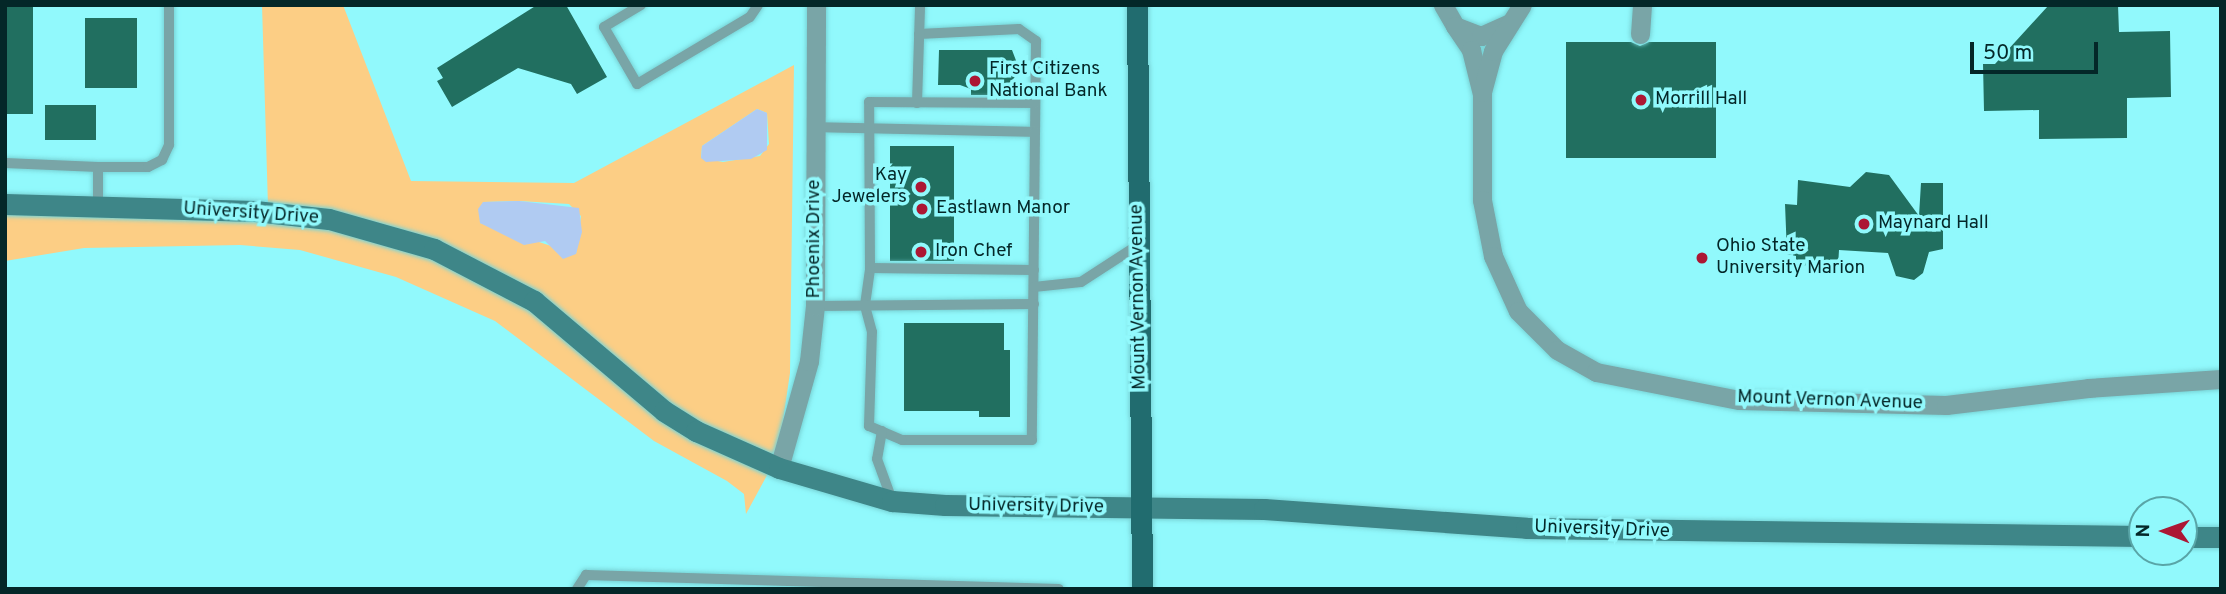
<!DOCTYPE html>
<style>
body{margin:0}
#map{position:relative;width:2226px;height:594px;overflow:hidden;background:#91f9fc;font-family:Overpass,sans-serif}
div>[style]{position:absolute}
.green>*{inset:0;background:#fcce85}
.water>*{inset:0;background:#b0cbf2}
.building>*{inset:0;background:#216f60;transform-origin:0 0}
.roads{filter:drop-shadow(0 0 2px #78d3d6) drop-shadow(0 0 2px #78d3d6)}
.lane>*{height:10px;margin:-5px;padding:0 5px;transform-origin:5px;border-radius:5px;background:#79a5a7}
.street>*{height:19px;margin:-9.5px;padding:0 9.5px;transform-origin:9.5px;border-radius:9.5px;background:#79a5a7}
.secondary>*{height:21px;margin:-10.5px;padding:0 10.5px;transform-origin:10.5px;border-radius:10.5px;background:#3e8688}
.primary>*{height:21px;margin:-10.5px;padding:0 10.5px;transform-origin:10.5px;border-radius:10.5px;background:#216c6f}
.dots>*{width:19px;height:19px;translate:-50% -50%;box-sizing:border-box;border:4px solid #91f9fc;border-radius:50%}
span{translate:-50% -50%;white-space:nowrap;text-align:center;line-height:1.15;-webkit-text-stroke:7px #91f9fc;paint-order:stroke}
.poi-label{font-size:19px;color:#042728}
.left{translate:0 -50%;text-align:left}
.right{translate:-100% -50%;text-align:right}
.street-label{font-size:19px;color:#042728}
.frame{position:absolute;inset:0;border:7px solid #042728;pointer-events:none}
.north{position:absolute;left:2128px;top:496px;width:70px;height:70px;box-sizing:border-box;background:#91f9fc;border:2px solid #59a5a7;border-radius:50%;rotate:271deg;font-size:19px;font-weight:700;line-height:28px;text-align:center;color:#042728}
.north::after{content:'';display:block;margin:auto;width:24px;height:32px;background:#ac1734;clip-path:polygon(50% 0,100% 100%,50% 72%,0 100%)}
.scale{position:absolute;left:1970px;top:42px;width:128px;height:32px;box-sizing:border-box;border:4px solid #042728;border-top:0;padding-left:9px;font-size:21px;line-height:24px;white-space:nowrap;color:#042728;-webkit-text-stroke:5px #91f9fc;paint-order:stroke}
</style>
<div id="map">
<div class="green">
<div style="clip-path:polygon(evenodd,262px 5px,343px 5px,411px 181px,574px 183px,794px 65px,790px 373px,778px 455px,746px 514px,744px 494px,727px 481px,654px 441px,495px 321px,396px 277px,300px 250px,240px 245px,84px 248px,5px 261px,5px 200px,268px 207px,262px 5px,757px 109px,767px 113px,769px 144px,760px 156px,723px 162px,701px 158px,702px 146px,757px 109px,262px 5px,519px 201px,569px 204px,581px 216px,576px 254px,480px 223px,483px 202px,519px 201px)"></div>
</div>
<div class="water">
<div style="clip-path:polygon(757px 109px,767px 113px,767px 150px,751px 159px,706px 162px,701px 158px,702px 146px)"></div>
<div style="clip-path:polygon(519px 201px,579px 208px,582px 232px,576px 254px,563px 259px,545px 241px,524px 245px,480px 223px,478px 209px,483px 202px)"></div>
</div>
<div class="building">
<div style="left:5px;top:5px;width:28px;height:109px"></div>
<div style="clip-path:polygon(537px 5px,566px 5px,607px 77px,577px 94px,571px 84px,518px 68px,452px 107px,437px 81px,443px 78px,437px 68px)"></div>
<div style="clip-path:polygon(2118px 5px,2119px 32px,2170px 31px,2171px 97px,2127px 98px,2127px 138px,2039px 139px,2039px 110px,1984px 111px,1983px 64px,1995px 64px,2048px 6px)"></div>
<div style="left:85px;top:18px;width:52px;height:70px"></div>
<div style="clip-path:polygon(1566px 42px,1631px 42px,1640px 46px,1649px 42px,1716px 42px,1716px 158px,1566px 158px)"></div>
<div style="clip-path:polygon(939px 50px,1012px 50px,1020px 71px,1009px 84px,991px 85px,991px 95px,971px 95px,971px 89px,960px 85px,938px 85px)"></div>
<div style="left:45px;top:105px;width:51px;height:35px"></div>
<div style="left:890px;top:146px;width:64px;height:115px"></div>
<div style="clip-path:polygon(1866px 172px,1889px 175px,1919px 216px,1921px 183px,1943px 183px,1943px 249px,1929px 252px,1923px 273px,1914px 280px,1896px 276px,1888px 253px,1839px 250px,1838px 267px,1796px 265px,1796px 256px,1787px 254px,1785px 204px,1797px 205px,1798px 180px,1850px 187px)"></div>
<div style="clip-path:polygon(904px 323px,1004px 323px,1004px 350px,1010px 350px,1010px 417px,979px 417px,979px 411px,904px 411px)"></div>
</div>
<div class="roads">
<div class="lane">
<div style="left:641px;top:5px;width:43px;rotate:149.3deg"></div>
<div style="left:604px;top:27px;width:66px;rotate:59.9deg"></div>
<div style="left:637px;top:84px;width:131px;rotate:-30.7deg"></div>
<div style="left:750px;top:17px;width:14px;rotate:-56deg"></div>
<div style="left:919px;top:34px;width:100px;rotate:-2.9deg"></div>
<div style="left:1019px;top:29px;width:21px;rotate:35deg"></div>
<div style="left:1036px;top:41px;width:91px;rotate:90.6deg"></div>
<div style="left:917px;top:103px;width:98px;rotate:-88.2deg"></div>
<div style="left:815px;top:127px;width:220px;rotate:1.3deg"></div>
<div style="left:1035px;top:132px;width:308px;rotate:90.6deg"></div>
<div style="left:1032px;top:440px;width:130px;rotate:180deg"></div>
<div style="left:902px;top:440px;width:36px;rotate:-157deg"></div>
<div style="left:869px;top:426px;width:94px;rotate:-88.2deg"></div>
<div style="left:872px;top:332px;width:28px;rotate:-105deg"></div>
<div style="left:865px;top:305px;width:37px;rotate:-82deg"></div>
<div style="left:5px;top:163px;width:93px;rotate:2.5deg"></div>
<div style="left:98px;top:206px;width:39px;rotate:-90deg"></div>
<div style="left:98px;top:167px;width:50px"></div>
<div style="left:148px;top:167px;width:16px;rotate:-27deg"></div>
<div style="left:162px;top:160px;width:17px;rotate:-65deg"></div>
<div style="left:169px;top:145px;width:140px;rotate:-90deg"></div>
<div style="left:1034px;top:270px;width:164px;rotate:-179.3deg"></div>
<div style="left:870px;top:268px;width:166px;rotate:-90.3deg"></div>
<div style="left:869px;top:102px;width:166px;rotate:0.3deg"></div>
<div style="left:1034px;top:287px;width:47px;rotate:-6.1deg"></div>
<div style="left:1081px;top:282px;width:68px;rotate:-33deg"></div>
<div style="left:815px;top:306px;width:219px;rotate:-0.5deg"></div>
<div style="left:882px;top:431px;width:28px;rotate:100deg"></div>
<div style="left:877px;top:459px;width:44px;rotate:69.9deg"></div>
<div style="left:577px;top:589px;width:17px;rotate:-57deg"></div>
<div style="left:586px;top:575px;width:473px;rotate:1.7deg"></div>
</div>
<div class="street">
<div style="left:1443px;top:5px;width:24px;rotate:60deg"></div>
<div style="left:1455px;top:26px;width:28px;rotate:21deg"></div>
<div style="left:1481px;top:36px;width:30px;rotate:-24deg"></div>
<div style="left:1455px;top:26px;width:29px;rotate:56deg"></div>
<div style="left:1471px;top:50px;width:45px;rotate:76deg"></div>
<div style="left:1482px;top:94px;width:106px;rotate:90deg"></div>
<div style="left:1482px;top:200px;width:57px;rotate:78.9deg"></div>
<div style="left:1493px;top:256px;width:60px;rotate:65.6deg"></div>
<div style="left:1518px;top:311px;width:55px;rotate:45deg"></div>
<div style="left:1557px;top:350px;width:45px;rotate:29.4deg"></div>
<div style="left:1596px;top:372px;width:146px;rotate:11.1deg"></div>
<div style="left:1739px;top:400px;width:207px;rotate:1.4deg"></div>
<div style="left:1946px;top:405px;width:143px;rotate:-6.8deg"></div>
<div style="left:2088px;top:388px;width:133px;rotate:-3.9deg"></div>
<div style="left:1640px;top:34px;width:29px;rotate:-86deg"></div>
<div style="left:1482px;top:92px;width:42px;rotate:-75deg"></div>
<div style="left:1493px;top:51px;width:54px;rotate:-57.8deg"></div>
<div style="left:779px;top:468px;width:111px;rotate:-74.3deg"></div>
<div style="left:809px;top:361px;width:55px;rotate:-83.8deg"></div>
<div style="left:815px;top:306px;width:301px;rotate:-89.8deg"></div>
</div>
<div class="secondary">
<div style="left:5px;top:204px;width:250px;rotate:1.6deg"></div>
<div style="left:255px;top:211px;width:74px;rotate:6.2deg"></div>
<div style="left:329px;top:219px;width:109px;rotate:15.9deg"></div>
<div style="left:434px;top:249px;width:113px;rotate:27.5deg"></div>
<div style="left:534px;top:301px;width:170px;rotate:40.2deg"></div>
<div style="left:664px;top:411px;width:38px;rotate:32deg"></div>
<div style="left:696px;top:431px;width:91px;rotate:24deg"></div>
<div style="left:779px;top:468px;width:118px;rotate:16.3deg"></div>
<div style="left:892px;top:501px;width:53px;rotate:4.3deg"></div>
<div style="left:945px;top:505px;width:319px;rotate:0.7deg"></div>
<div style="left:1264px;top:509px;width:263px;rotate:4.1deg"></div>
<div style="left:1526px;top:528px;width:616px;rotate:0.74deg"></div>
<div style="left:2184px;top:537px;width:37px"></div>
</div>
<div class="primary">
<div style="left:1137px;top:5px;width:584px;rotate:89.51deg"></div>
</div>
</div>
<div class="dots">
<div style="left:975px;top:81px;background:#ac1734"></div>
<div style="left:1641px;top:100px;background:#ac1734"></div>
<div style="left:921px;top:187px;background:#ac1734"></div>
<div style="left:922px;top:209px;background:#ac1734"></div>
<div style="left:1864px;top:224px;background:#ac1734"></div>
<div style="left:921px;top:252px;background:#ac1734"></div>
<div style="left:1702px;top:258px;background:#ac1734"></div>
</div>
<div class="poi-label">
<span class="left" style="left:989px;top:81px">First Citizens<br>National Bank</span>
<span class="left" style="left:1655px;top:100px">Morrill Hall</span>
<span class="right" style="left:907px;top:187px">Kay<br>Jewelers</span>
<span class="left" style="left:936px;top:209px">Eastlawn Manor</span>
<span class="left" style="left:1878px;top:224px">Maynard Hall</span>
<span class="left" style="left:1716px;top:258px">Ohio State<br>University Marion</span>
<span class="left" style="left:935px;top:252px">Iron Chef</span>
</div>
<div class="street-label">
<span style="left:251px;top:214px;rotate:4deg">University Drive</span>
<span style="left:815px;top:239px;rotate:-90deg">Phoenix Drive</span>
<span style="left:1139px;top:297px;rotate:-91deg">Mount Vernon Avenue</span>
<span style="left:1830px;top:401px;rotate:2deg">Mount Vernon Avenue</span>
<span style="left:1036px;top:507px;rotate:1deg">University Drive</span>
<span style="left:1602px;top:530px;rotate:2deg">University Drive</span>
</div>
<div class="frame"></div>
<div class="north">N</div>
<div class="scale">50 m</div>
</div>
